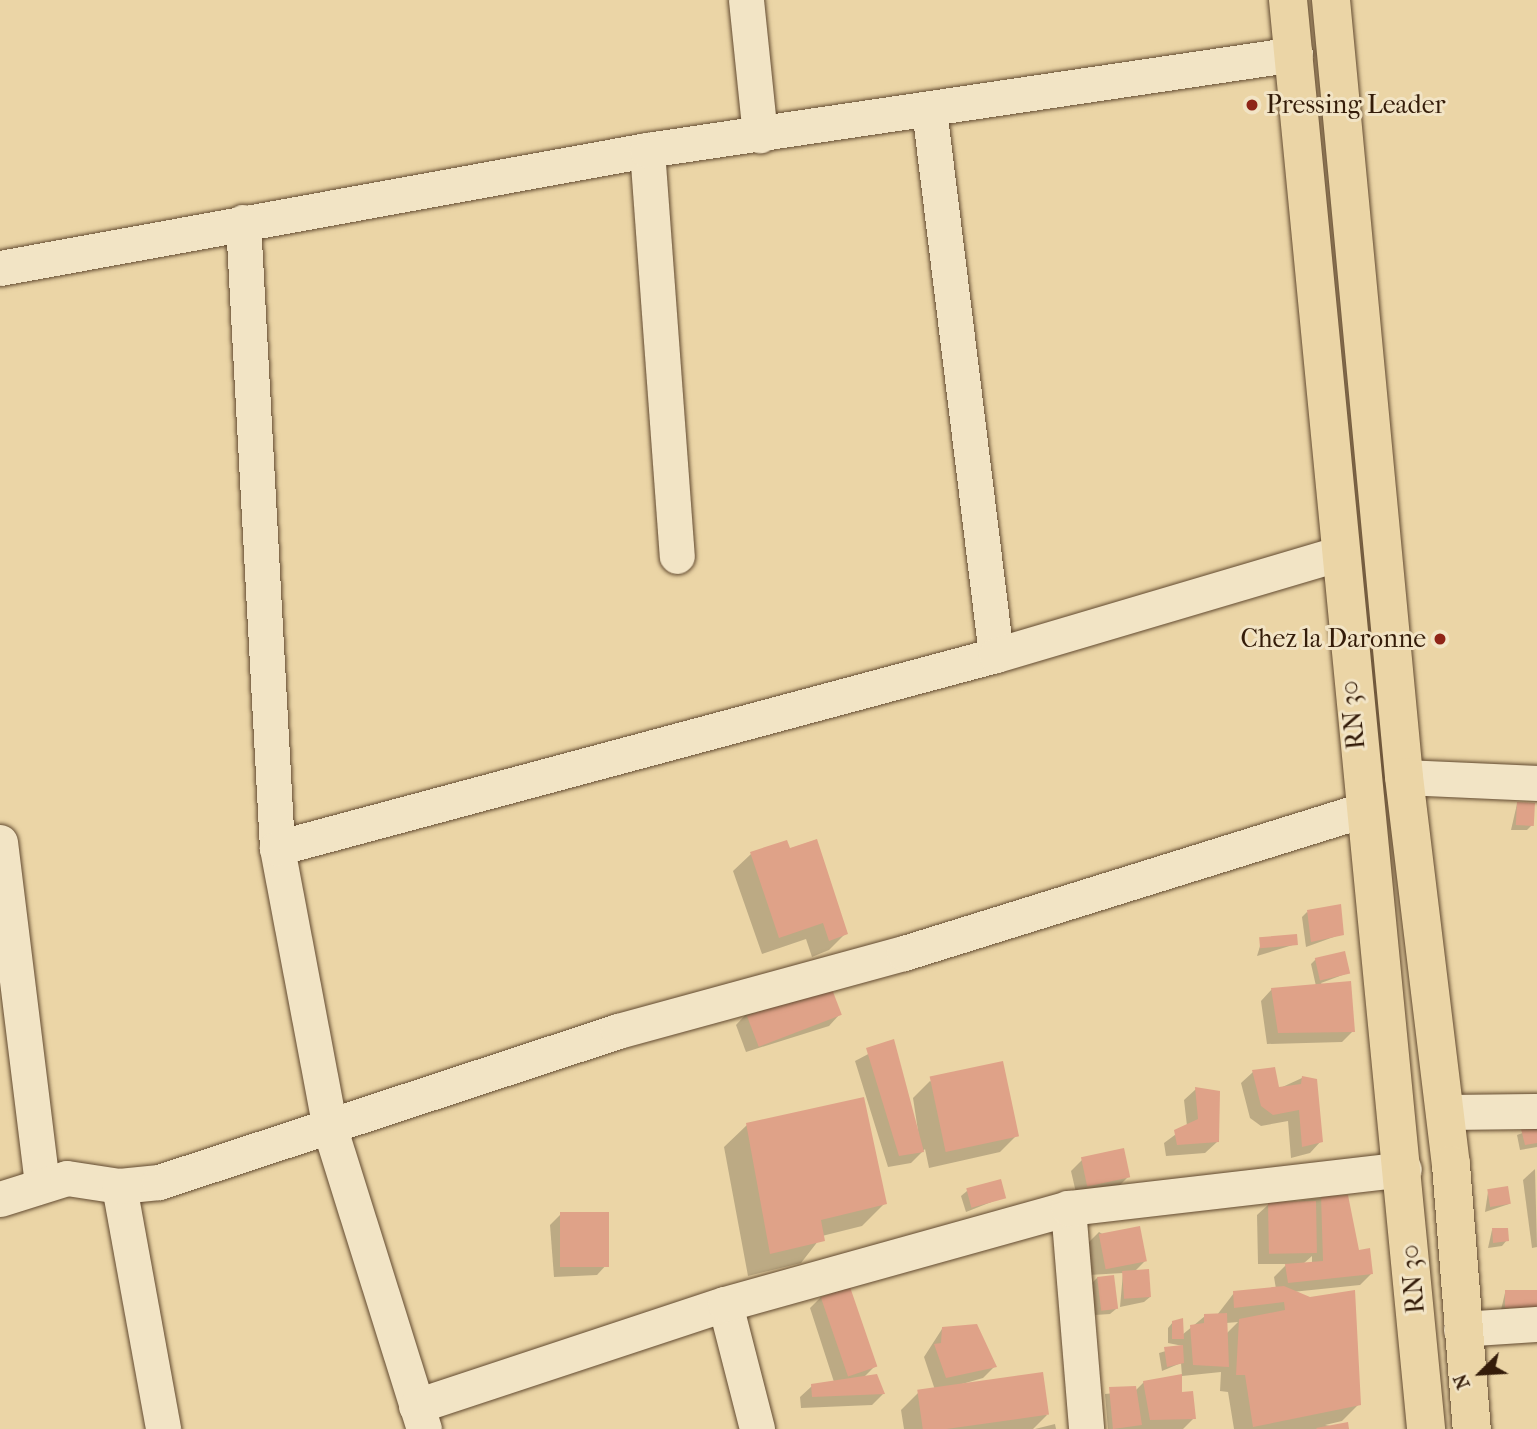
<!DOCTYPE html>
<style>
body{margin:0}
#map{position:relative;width:1537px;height:1429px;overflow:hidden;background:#ebd5a6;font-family:"IM FELL French Canon",serif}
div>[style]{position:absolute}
.shadow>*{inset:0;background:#0003}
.building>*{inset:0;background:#dfa288;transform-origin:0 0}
.roads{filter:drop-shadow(0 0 2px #624a30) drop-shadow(0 0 2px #624a30)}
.street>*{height:35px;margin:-17.5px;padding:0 17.5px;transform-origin:17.5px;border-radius:17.5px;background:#f2e4c5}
.primary>*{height:38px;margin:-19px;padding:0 19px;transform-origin:19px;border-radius:19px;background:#ebd5a6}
.dots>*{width:19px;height:19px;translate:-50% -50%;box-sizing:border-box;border:4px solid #f2e4c5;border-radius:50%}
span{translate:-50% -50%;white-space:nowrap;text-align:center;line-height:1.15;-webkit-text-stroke:6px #f2e4c5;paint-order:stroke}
.poi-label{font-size:26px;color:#341c09}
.left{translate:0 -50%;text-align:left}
.right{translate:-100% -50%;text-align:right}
.street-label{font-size:26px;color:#341c09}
.north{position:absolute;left:1446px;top:1338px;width:70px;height:70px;-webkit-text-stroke:5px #f2e4c5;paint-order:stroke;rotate:246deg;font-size:19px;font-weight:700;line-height:28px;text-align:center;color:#341c09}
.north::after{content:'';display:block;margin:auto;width:24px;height:32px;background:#341c09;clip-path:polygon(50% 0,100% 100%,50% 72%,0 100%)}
</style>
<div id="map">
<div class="shadow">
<div style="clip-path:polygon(1517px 804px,1533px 824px,1527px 830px,1511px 830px)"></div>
<div style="clip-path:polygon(751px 854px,846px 933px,829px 950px,812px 957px,806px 939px,762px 954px,733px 871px)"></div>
<div style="clip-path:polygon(1307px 912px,1342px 934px,1306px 947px,1302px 917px)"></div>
<div style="clip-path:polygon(1261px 943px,1296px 944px,1257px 956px)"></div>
<div style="clip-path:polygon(1316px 959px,1348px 973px,1321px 983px,1353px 1031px,1342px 1042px,1267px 1044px,1261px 1001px,1272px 989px,1316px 986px,1311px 964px)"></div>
<div style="clip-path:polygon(747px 1013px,840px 1014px,829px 1026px,746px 1052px,736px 1025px)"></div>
<div style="clip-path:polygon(893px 1041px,920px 1144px,913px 1098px,930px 1081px,1017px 1135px,1000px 1152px,929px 1168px,925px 1149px,911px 1163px,888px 1167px,855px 1061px)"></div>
<div style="clip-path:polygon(1253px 1072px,1278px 1089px,1302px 1078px,1321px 1141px,1310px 1153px,1291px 1158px,1288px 1121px,1261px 1126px,1250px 1118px,1241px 1083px)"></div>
<div style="clip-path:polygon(1196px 1089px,1217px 1142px,1205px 1153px,1166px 1156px,1164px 1143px,1187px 1126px,1184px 1100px)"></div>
<div style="clip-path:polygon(747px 1125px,885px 1203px,862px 1226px,822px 1236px,801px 1263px,748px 1276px,724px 1147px)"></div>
<div style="clip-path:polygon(1537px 1128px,1537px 1147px,1520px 1150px,1517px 1135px)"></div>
<div style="clip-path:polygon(1082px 1160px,1129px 1176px,1117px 1188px,1077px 1197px,1071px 1171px)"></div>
<div style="clip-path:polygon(1535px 1169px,1537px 1247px,1532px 1248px,1523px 1180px)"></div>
<div style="clip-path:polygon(967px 1191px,1004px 1197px,966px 1212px,961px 1196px)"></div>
<div style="clip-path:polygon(1488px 1192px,1509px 1204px,1485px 1212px)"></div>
<div style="clip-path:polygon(evenodd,1322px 1198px,1371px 1274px,1360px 1285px,1292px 1292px,1359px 1404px,1342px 1421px,1325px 1425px,1347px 1429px,1234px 1429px,1228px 1392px,1220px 1391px,1221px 1372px,1182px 1376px,1181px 1363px,1162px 1371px,1159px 1353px,1183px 1346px,1168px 1343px,1168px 1328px,1173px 1322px,1182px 1335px,1205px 1316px,1217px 1315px,1234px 1293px,1276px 1289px,1274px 1277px,1287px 1264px,1258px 1264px,1257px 1215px,1269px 1204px,1322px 1198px,1312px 1256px,1312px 1263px,1303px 1264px,1312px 1256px,1322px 1198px,1238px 1322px,1226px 1334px,1226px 1323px,1238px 1322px)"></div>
<div style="clip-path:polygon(561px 1214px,608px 1263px,597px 1275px,554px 1277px,550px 1225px)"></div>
<div style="clip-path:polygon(1492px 1230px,1507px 1240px,1502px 1246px,1488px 1248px)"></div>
<div style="clip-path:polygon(1099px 1232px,1145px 1261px,1134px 1272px,1150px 1297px,1144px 1302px,1120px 1307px,1123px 1273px,1089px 1275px,1088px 1243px)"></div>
<div style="clip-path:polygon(1098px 1277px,1116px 1309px,1110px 1314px,1095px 1315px,1092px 1283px)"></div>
<div style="clip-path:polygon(1537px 1292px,1500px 1314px,1505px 1293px)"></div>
<div style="clip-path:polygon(821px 1297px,875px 1366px,863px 1378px,883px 1394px,872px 1405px,801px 1408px,800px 1397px,812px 1386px,834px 1382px,810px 1308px)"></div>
<div style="clip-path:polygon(942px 1329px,995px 1366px,983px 1378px,948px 1388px,1047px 1415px,1033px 1429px,904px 1429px,901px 1410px,918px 1393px,935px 1390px,924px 1357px)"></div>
<div style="clip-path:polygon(1144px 1382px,1181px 1394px,1194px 1418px,1183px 1429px,1108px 1429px,1105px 1394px,1135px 1391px)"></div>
<div style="clip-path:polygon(1055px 1424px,1056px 1429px,1035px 1429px)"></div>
</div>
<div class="building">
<div style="left:1517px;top:802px;width:18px;height:23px;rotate:3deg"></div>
<div style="clip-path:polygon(817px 839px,848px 934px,829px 941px,823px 923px,779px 938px,750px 852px,787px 840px,790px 848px)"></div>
<div style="clip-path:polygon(1341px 904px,1344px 935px,1311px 942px,1307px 910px)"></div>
<div style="left:1297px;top:934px;width:11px;height:38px;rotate:85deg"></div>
<div style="left:1345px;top:951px;width:23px;height:31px;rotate:77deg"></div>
<div style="clip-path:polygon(1351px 981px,1355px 1032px,1278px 1033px,1271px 988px)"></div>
<div style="left:830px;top:984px;width:33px;height:89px;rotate:69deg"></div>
<div style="clip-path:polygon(894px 1039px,924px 1152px,899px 1156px,866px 1048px)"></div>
<div style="left:1003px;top:1061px;width:77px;height:75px;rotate:78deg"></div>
<div style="clip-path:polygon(1275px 1067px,1279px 1087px,1301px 1084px,1302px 1076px,1317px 1079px,1323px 1142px,1302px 1147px,1299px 1110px,1273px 1115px,1261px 1106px,1252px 1070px)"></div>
<div style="clip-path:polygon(1195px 1087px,1220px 1091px,1219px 1142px,1177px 1145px,1174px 1130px,1198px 1119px)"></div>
<div style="clip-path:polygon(864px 1097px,887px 1204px,821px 1220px,825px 1241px,770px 1254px,746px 1123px)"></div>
<div style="clip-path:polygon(1537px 1126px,1537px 1143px,1525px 1145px,1521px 1129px)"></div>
<div style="left:1124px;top:1148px;width:30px;height:44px;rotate:78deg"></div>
<div style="left:1001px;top:1179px;width:20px;height:36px;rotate:75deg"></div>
<div style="left:1508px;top:1186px;width:18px;height:21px;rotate:81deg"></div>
<div style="clip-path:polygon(1348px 1195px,1359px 1250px,1370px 1248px,1373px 1274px,1288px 1283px,1285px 1264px,1323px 1261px,1321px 1196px)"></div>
<div style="left:1316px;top:1201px;width:52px;height:48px;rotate:89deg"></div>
<div style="left:560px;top:1212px;width:49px;height:55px"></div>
<div style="left:1140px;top:1226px;width:36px;height:42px;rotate:79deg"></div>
<div style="clip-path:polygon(1492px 1228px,1508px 1228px,1509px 1241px,1493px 1243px)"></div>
<div style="left:1149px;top:1269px;width:28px;height:27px;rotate:86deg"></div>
<div style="left:1114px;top:1275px;width:34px;height:17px;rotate:83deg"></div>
<div style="clip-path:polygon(1284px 1286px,1310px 1297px,1355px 1290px,1361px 1405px,1253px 1427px,1245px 1375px,1236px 1375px,1239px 1319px,1285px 1310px,1284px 1302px,1234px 1308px,1233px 1291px)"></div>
<div style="left:850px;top:1287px;width:84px;height:31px;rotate:71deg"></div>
<div style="left:1537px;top:1290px;width:18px;height:32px;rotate:90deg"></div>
<div style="clip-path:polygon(1227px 1313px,1229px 1367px,1193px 1365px,1190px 1325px,1204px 1323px,1204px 1314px)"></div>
<div style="clip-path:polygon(1183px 1318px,1184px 1339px,1172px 1339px,1172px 1321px)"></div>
<div style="clip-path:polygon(977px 1324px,997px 1367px,946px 1378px,934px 1344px,941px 1343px,942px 1327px)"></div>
<div style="clip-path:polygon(1183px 1345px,1184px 1363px,1167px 1367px,1164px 1347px)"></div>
<div style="left:1043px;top:1372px;width:43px;height:127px;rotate:82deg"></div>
<div style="clip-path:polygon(877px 1374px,885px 1394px,812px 1397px,811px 1384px)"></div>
<div style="clip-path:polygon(1182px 1374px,1182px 1392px,1193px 1391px,1196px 1419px,1150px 1420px,1143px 1381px)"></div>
<div style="clip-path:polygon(1136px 1386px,1142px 1425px,1113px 1429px,1109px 1387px)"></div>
<div style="clip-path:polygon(1348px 1422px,1349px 1429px,1317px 1429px,1316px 1428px)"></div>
</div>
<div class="roads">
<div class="street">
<div style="left:746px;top:0;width:136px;rotate:84.1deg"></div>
<div style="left:929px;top:109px;width:550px;rotate:83deg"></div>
<div style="left:647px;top:150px;width:407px;rotate:85.8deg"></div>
<div style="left:243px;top:222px;width:627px;rotate:86.89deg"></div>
<div style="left:277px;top:848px;width:286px;rotate:79.3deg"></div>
<div style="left:330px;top:1129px;width:314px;rotate:72.6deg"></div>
<div style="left:0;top:268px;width:658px;rotate:-10.34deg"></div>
<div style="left:647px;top:150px;width:655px;rotate:-8.43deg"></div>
<div style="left:1404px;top:777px;width:133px;rotate:2.6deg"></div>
<div style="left:0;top:842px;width:343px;rotate:83deg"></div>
<div style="left:277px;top:848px;width:744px;rotate:-15.03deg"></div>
<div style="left:996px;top:655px;width:356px;rotate:-16.5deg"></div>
<div style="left:1444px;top:1112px;width:93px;rotate:-0.6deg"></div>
<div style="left:119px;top:1186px;width:247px;rotate:79.7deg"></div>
<div style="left:0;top:1199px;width:70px;rotate:-17.4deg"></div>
<div style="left:67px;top:1178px;width:53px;rotate:8.7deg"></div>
<div style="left:119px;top:1186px;width:40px;rotate:-5.7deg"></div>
<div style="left:159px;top:1182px;width:483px;rotate:-18.2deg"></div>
<div style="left:618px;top:1031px;width:296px;rotate:-15.3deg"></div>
<div style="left:904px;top:953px;width:481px;rotate:-17.3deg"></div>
<div style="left:1068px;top:1208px;width:222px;rotate:85.3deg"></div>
<div style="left:725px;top:1304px;width:129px;rotate:75.6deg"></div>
<div style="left:1461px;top:1329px;width:76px;rotate:-3.8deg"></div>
<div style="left:416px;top:1406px;width:325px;rotate:-18.3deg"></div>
<div style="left:725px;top:1304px;width:356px;rotate:-15.6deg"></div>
<div style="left:1068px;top:1208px;width:338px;rotate:-6.6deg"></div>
</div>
<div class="primary">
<div style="left:1288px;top:0;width:1436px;rotate:84.48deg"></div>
<div style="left:1331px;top:0;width:780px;rotate:84.63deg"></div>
<div style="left:1404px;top:777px;width:391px;rotate:83.1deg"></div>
<div style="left:1451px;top:1165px;width:265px;rotate:85.5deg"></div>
</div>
</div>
<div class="dots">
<div style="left:1252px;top:105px;background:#8f2418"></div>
<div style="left:1440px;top:639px;background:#8f2418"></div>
</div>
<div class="poi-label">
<span class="left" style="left:1266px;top:105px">Pressing Leader</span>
<span class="right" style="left:1426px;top:639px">Chez la Daronne</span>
</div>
<div class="street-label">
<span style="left:1353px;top:715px;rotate:-96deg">RN 30</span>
<span style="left:1413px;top:1279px;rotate:-95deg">RN 30</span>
</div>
<div class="north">N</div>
</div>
